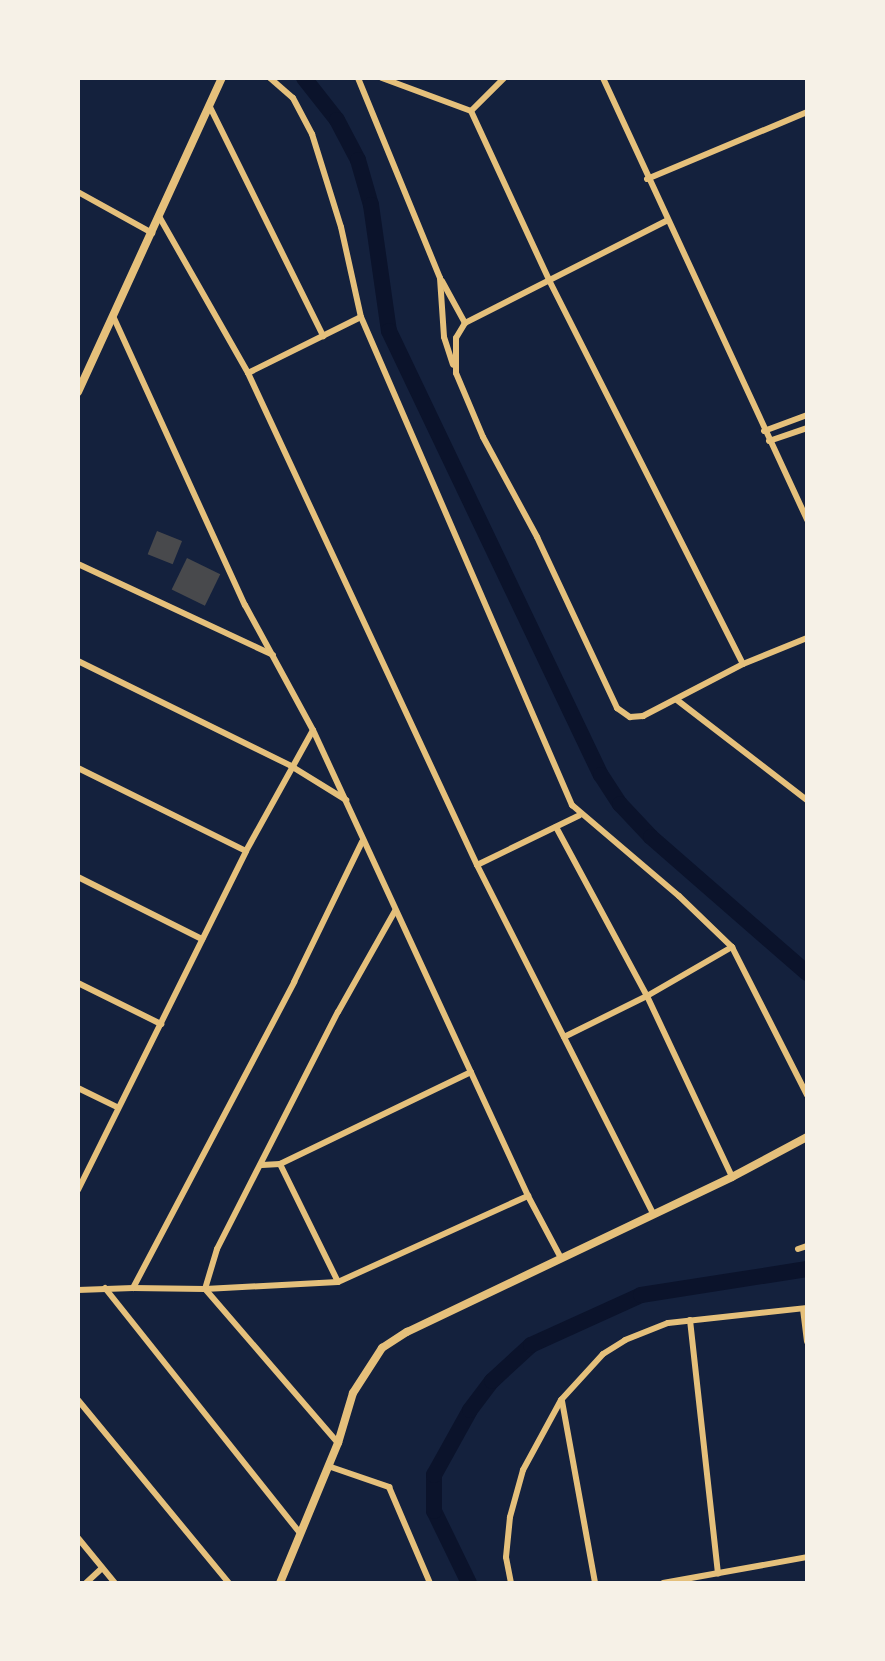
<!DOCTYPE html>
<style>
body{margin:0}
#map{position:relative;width:885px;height:1661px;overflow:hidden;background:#14213d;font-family:"Source Sans 3",sans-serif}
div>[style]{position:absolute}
.canal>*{height:16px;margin:-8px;padding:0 8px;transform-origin:8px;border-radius:8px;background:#0b132b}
.building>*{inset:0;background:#48494c;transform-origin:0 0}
.minor>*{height:6px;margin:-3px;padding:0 3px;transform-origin:3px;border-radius:3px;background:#e5c07b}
.tertiary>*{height:8px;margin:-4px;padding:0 4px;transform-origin:4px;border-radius:4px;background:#e5c07b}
span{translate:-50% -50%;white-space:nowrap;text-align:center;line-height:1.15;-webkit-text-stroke:6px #f6f1e7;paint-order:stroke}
.frame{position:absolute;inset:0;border:80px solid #f6f1e7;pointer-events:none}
</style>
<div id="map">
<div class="canal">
<div style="left:304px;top:78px;width:53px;rotate:51.8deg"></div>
<div style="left:337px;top:120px;width:45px;rotate:62.3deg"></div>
<div style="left:358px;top:160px;width:47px;rotate:73.9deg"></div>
<div style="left:371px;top:205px;width:127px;rotate:81.9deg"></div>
<div style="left:389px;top:331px;width:492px;rotate:64.5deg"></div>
<div style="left:601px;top:775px;width:35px;rotate:57deg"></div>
<div style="left:620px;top:804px;width:45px;rotate:46.8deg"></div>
<div style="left:651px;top:837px;width:207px;rotate:41.1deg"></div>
<div style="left:469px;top:1583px;width:80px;rotate:-115.9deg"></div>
<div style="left:434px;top:1511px;width:36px;rotate:-90deg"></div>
<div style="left:434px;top:1475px;width:74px;rotate:-61deg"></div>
<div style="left:470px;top:1410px;width:36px;rotate:-53deg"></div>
<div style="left:492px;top:1381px;width:53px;rotate:-42.7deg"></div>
<div style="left:531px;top:1345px;width:121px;rotate:-24.4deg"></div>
<div style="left:641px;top:1295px;width:168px;rotate:-8.9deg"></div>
</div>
<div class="building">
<div style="left:157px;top:531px;width:27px;height:25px;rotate:22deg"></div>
<div style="left:187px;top:558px;width:37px;height:35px;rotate:26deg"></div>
</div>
<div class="minor">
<div style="left:270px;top:78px;width:30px;rotate:41deg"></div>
<div style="left:293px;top:98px;width:41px;rotate:62.2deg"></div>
<div style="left:312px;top:134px;width:97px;rotate:72.7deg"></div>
<div style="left:341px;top:227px;width:92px;rotate:77.5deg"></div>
<div style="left:361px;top:317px;width:532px;rotate:66.62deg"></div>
<div style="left:572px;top:805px;width:140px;rotate:40.4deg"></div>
<div style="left:679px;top:896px;width:74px;rotate:43.9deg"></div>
<div style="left:732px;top:947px;width:166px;rotate:63.1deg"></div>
<div style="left:358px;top:78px;width:216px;rotate:67.7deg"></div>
<div style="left:440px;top:278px;width:59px;rotate:86.1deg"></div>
<div style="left:444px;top:337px;width:29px;rotate:72deg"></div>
<div style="left:382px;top:78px;width:95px;rotate:20.3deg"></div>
<div style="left:471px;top:111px;width:47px;rotate:-45deg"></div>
<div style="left:603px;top:78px;width:487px;rotate:65.2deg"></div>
<div style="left:209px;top:105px;width:258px;rotate:63.7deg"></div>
<div style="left:471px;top:111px;width:186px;rotate:65.2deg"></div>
<div style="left:549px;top:280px;width:430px;rotate:63.2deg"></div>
<div style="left:647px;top:179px;width:173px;rotate:-22.7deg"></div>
<div style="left:78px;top:192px;width:85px;rotate:29deg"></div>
<div style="left:160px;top:218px;width:178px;rotate:60.4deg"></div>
<div style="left:248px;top:373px;width:543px;rotate:65.04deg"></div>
<div style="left:477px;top:865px;width:389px;rotate:63.2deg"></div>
<div style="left:668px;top:220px;width:228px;rotate:153.1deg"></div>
<div style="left:465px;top:323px;width:17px;rotate:121deg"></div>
<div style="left:456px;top:338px;width:35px;rotate:90deg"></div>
<div style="left:456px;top:373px;width:69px;rotate:67.1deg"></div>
<div style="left:483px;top:437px;width:114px;rotate:61.6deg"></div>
<div style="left:537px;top:537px;width:189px;rotate:64.9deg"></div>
<div style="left:617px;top:708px;width:16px;rotate:35deg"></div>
<div style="left:630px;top:717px;width:13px;rotate:-4deg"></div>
<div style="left:643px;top:716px;width:113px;rotate:-27.5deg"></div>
<div style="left:743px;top:664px;width:69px;rotate:-22.1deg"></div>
<div style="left:442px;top:281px;width:48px;rotate:61.3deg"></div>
<div style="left:113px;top:316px;width:318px;rotate:65.5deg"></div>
<div style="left:245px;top:605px;width:142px;rotate:61.5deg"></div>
<div style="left:313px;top:730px;width:513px;rotate:65.23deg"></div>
<div style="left:528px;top:1196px;width:70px;rotate:62deg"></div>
<div style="left:248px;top:373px;width:126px;rotate:-26.4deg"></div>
<div style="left:764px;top:431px;width:46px;rotate:-20.4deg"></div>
<div style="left:769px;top:441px;width:40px;rotate:-18.9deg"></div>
<div style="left:78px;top:564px;width:215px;rotate:25deg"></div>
<div style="left:78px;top:661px;width:237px;rotate:26.2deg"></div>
<div style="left:291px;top:766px;width:65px;rotate:31.7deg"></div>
<div style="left:677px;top:700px;width:164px;rotate:37.6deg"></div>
<div style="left:78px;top:768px;width:187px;rotate:26.3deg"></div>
<div style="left:556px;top:827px;width:192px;rotate:61.7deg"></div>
<div style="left:647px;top:996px;width:200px;rotate:64.8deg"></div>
<div style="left:477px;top:865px;width:114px;rotate:-25.9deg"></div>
<div style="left:78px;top:877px;width:139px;rotate:26.6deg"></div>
<div style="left:78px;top:983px;width:93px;rotate:26.3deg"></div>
<div style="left:564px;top:1037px;width:93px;rotate:-26.3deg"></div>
<div style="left:647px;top:996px;width:98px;rotate:-30deg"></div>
<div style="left:78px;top:1088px;width:43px;rotate:26deg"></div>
<div style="left:280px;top:1164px;width:131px;rotate:63.8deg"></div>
<div style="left:262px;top:1165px;width:18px;rotate:-3deg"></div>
<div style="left:280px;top:1164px;width:212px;rotate:-25.7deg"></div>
<div style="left:78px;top:1190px;width:378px;rotate:-63.6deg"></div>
<div style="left:246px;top:851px;width:138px;rotate:-61deg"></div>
<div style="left:798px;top:1249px;width:9px;rotate:-18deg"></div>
<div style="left:105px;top:1288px;width:313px;rotate:51.5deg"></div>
<div style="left:133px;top:1288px;width:72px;rotate:0.8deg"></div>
<div style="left:205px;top:1289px;width:133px;rotate:-3deg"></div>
<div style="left:338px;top:1282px;width:209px;rotate:-24.4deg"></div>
<div style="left:78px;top:1290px;width:55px;rotate:-2.1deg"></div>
<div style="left:133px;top:1288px;width:346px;rotate:-62.2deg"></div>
<div style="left:294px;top:982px;width:156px;rotate:-64.1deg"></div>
<div style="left:803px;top:1309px;width:33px;rotate:83deg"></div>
<div style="left:690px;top:1320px;width:255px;rotate:83.7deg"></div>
<div style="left:78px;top:1400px;width:237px;rotate:50.5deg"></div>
<div style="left:562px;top:1401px;width:185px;rotate:79.7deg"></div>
<div style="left:338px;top:1443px;width:203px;rotate:-130.8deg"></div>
<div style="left:205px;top:1289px;width:42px;rotate:-73.3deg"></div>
<div style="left:217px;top:1249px;width:266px;rotate:-63deg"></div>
<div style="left:338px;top:1012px;width:116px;rotate:-60.6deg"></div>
<div style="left:328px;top:1466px;width:65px;rotate:19deg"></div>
<div style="left:389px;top:1487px;width:104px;rotate:66.9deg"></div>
<div style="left:78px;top:1538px;width:58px;rotate:50.6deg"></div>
<div style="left:86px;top:1583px;width:22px;rotate:-43deg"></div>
<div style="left:511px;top:1583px;width:26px;rotate:-101deg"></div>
<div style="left:506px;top:1557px;width:40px;rotate:-84.3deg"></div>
<div style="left:510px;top:1517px;width:49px;rotate:-74.5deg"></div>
<div style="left:523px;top:1470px;width:80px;rotate:-61.5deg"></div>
<div style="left:561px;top:1400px;width:62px;rotate:-47.6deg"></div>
<div style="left:603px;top:1354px;width:26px;rotate:-32deg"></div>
<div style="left:625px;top:1340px;width:46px;rotate:-21.6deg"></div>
<div style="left:668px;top:1323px;width:140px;rotate:-6.2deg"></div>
<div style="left:663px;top:1583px;width:146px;rotate:-10.2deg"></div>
</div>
<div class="tertiary">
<div style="left:78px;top:392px;width:345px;rotate:-65.4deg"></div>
<div style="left:280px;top:1583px;width:152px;rotate:-67.5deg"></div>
<div style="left:338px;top:1443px;width:52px;rotate:-73.3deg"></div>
<div style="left:353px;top:1393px;width:54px;rotate:-57.2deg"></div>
<div style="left:382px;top:1348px;width:30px;rotate:-33deg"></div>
<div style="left:407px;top:1332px;width:360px;rotate:-25.5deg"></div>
<div style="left:732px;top:1177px;width:85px;rotate:-28.1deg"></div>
</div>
<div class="frame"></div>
</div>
